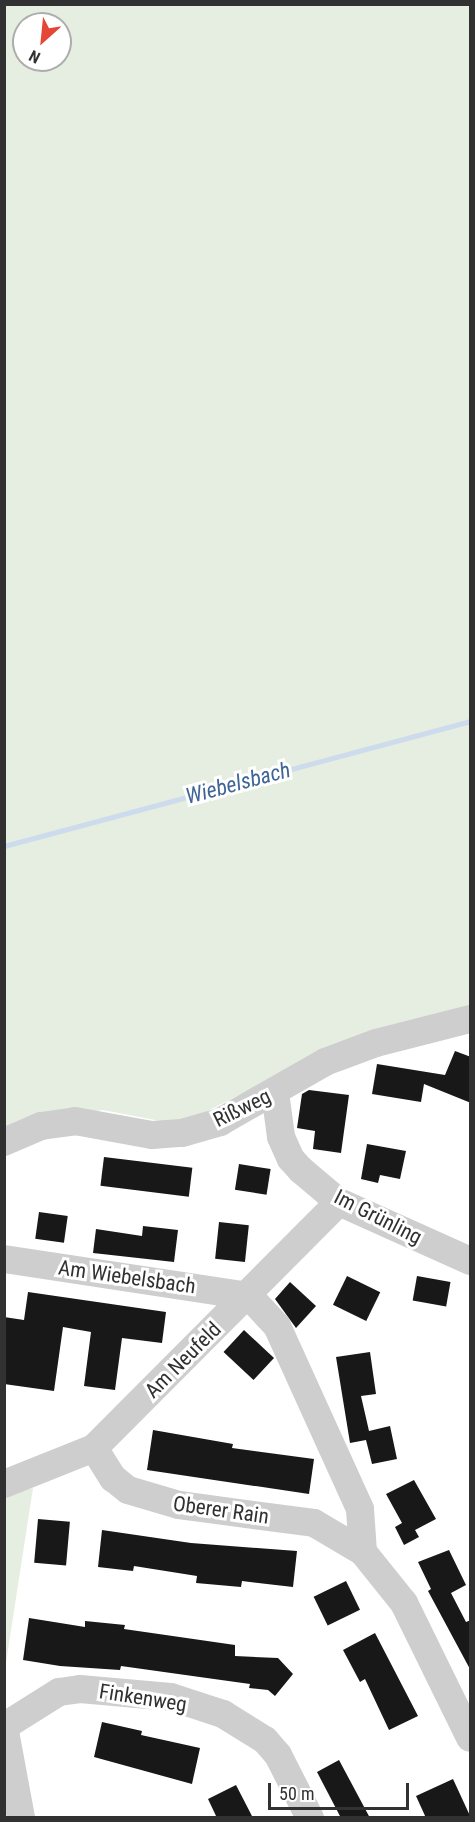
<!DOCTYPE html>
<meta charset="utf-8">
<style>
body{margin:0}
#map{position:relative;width:475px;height:1822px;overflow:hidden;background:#fff;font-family:"Roboto Condensed",sans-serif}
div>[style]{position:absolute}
.green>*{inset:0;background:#e5eee0}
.stream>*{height:5px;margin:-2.5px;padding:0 2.5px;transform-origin:2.5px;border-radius:2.5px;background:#cddbed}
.building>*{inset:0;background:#181818;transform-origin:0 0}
.minor>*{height:28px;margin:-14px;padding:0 14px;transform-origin:14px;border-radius:14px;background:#cecece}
span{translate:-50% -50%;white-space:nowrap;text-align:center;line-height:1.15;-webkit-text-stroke:6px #fff;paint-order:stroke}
.street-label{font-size:21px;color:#313131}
.water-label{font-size:22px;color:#3e6595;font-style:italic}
.frame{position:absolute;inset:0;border:6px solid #313131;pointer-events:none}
.north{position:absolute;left:12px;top:12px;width:60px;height:60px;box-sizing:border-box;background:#fff;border:2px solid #adadad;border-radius:50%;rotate:207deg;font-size:16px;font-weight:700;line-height:24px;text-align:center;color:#313131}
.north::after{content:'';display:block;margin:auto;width:21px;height:27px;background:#e64636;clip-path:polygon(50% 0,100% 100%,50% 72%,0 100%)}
.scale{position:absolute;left:268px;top:1783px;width:141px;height:27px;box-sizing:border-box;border:3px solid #313131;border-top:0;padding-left:8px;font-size:18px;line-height:21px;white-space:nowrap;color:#313131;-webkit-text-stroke:4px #fff;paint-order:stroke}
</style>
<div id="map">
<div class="green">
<div style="clip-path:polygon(evenodd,5px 5px,470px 5px,470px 1010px,312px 1057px,181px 1125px,103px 1110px,17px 1121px,5px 1128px,5px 5px,24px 24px,60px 24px,60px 60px,24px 60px,24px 24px)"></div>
<div style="clip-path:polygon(33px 1488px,5px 1669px,5px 1495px)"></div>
</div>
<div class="stream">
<div style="left:4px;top:846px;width:482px;rotate:-15deg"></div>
</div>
<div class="building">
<div style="clip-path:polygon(455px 1051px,471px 1057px,471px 1103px,424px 1084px,421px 1102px,372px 1094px,377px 1064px,445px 1075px)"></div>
<div style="clip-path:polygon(309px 1090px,349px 1095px,341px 1153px,313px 1149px,315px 1131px,297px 1128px,302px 1094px)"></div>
<div style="clip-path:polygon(367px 1144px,406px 1151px,400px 1179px,380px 1175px,378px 1183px,361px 1179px)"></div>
<div style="left:104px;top:1157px;width:89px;height:29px;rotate:7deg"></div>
<div style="left:239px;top:1164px;width:32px;height:26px;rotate:9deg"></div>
<div style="left:39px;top:1212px;width:29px;height:27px;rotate:8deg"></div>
<div style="left:219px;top:1222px;width:30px;height:37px;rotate:6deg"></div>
<div style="clip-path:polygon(143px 1226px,178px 1230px,174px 1262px,93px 1253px,96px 1229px,142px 1236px)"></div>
<div style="left:347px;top:1276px;width:37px;height:32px;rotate:26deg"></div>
<div style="left:417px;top:1276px;width:34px;height:25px;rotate:10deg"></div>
<div style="clip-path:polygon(290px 1282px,316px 1306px,296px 1328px,275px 1299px)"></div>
<div style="clip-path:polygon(28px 1292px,166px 1312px,162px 1343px,122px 1338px,115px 1390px,84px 1386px,91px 1332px,63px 1327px,54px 1391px,4px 1384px,4px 1317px,24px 1320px)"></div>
<div style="left:244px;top:1330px;width:41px;height:30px;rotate:43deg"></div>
<div style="clip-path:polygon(370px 1352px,376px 1394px,361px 1396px,369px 1431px,390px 1426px,397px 1459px,372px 1464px,366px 1440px,350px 1443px,336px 1357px)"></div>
<div style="clip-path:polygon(153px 1430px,233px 1444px,232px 1448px,314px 1459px,309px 1494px,147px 1470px)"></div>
<div style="clip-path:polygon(414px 1480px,436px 1519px,415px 1530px,419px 1537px,404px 1545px,395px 1527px,402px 1523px,386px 1494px)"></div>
<div style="left:38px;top:1519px;width:32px;height:44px;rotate:5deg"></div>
<div style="clip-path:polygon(102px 1530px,191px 1543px,297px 1551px,293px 1587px,242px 1581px,241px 1587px,196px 1583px,197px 1576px,134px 1566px,133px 1571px,98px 1567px)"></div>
<div style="clip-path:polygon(449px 1550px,466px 1585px,451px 1593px,466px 1622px,471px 1620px,471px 1671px,428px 1591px,431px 1589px,418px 1562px)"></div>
<div style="left:346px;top:1581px;width:32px;height:36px;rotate:64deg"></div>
<div style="clip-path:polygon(29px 1618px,85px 1627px,85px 1621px,125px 1625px,124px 1629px,235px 1645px,235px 1656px,278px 1658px,293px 1674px,275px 1696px,268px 1690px,249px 1688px,250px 1684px,214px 1679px,121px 1666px,120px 1670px,60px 1666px,23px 1660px)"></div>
<div style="clip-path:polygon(375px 1633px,418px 1716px,389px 1730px,365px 1679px,360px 1682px,343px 1650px)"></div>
<div style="clip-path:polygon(102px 1722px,142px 1731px,141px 1735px,200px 1748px,192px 1784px,94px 1757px)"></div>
<div style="clip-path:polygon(339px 1760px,370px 1818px,341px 1818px,317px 1772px)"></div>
<div style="clip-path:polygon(453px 1779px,471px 1818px,426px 1818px,416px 1796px)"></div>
<div style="clip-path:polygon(236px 1785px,253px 1818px,217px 1818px,208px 1799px)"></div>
</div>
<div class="minor">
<div style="left:275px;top:1092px;width:45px;rotate:82.4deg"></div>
<div style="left:281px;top:1137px;width:24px;rotate:66deg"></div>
<div style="left:291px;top:1159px;width:15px;rotate:48deg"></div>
<div style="left:301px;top:1170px;width:50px;rotate:40.1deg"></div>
<div style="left:339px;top:1202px;width:144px;rotate:24.2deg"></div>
<div style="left:4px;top:1142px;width:40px;rotate:-23.4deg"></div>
<div style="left:41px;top:1126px;width:34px;rotate:-8deg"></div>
<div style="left:75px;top:1121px;width:78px;rotate:10.3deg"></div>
<div style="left:152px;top:1135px;width:30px;rotate:-4deg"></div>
<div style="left:182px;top:1133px;width:40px;rotate:-16deg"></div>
<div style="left:220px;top:1122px;width:121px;rotate:-29.7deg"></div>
<div style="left:325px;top:1062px;width:54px;rotate:-20.4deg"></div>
<div style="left:376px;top:1043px;width:97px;rotate:-14.3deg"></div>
<div style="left:4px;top:1259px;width:248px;rotate:8.6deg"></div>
<div style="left:249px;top:1296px;width:41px;rotate:47deg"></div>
<div style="left:277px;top:1326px;width:201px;rotate:65.6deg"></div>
<div style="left:360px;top:1509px;width:43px;rotate:86deg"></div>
<div style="left:94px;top:1448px;width:36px;rotate:58deg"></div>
<div style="left:113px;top:1478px;width:19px;rotate:39deg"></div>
<div style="left:128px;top:1490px;width:53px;rotate:16.4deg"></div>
<div style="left:179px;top:1505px;width:136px;rotate:7.6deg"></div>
<div style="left:314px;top:1523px;width:57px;rotate:30.6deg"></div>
<div style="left:363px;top:1552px;width:65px;rotate:51.2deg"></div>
<div style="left:404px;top:1603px;width:150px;rotate:63.9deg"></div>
<div style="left:4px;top:1484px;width:97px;rotate:-21.8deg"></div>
<div style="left:94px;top:1448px;width:347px;rotate:-45.1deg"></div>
<div style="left:4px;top:1726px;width:94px;rotate:79.5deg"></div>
<div style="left:5px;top:1726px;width:64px;rotate:-32.2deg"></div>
<div style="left:59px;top:1692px;width:21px;rotate:-8deg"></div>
<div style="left:80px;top:1689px;width:91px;rotate:5deg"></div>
<div style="left:171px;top:1697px;width:55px;rotate:18.1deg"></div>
<div style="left:223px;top:1714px;width:49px;rotate:31.8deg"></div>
<div style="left:265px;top:1740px;width:20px;rotate:49deg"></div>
<div style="left:278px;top:1755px;width:71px;rotate:63.1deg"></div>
</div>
<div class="street-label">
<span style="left:242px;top:1108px;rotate:-26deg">Rißweg</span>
<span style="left:378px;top:1217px;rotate:27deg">Im Grünling</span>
<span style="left:127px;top:1277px;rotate:8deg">Am Wiebelsbach</span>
<span style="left:183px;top:1360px;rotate:-45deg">Am Neufeld</span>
<span style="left:221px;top:1510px;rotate:8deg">Oberer Rain</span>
<span style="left:143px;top:1698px;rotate:9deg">Finkenweg</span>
</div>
<div class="water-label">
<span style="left:238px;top:783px;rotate:-15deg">Wiebelsbach</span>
</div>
<div class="frame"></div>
<div class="north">N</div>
<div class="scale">50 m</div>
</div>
